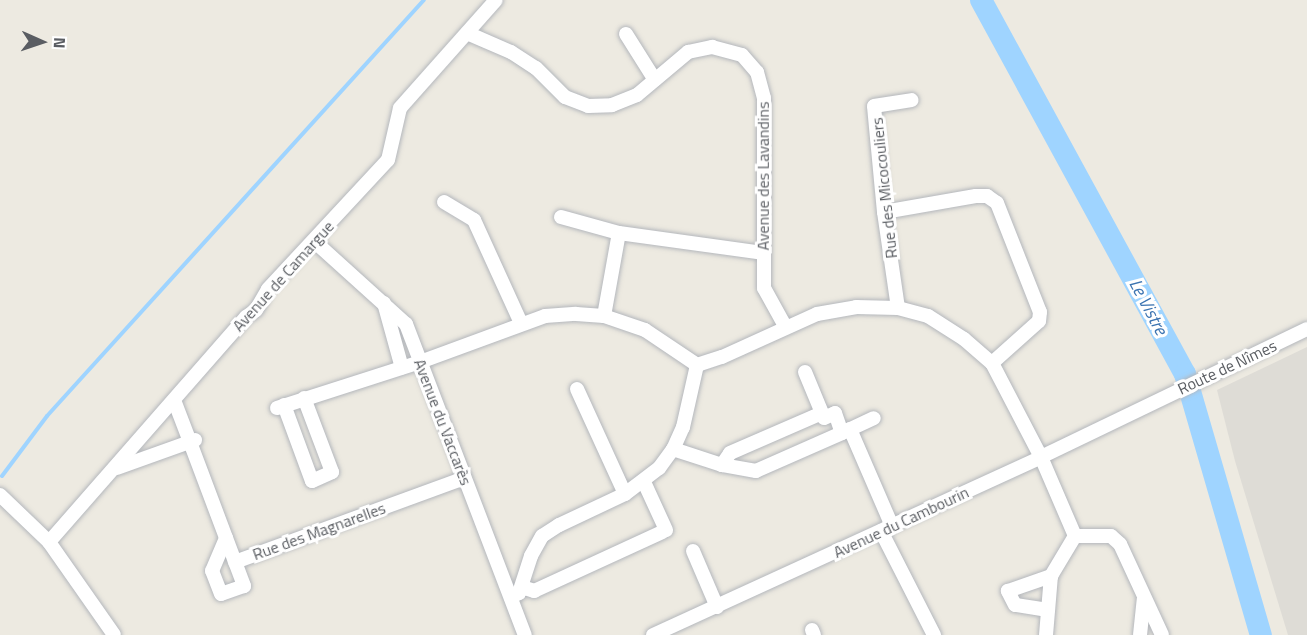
<!DOCTYPE html>
<meta charset="utf-8">
<style>
body{margin:0}
#map{position:relative;width:1307px;height:635px;overflow:hidden;background:#edeae1;font-family:"Titillium Web",sans-serif}
div>[style]{position:absolute}
.industrial>*{inset:0;background:#dedcd6}
.stream>*{height:4px;margin:-2px;padding:0 2px;transform-origin:2px;border-radius:2px;background:#9fd4ff}
.river>*{height:22px;margin:-11px;padding:0 11px;transform-origin:11px;border-radius:11px;background:#9fd4ff}
.roads{filter:drop-shadow(0 0 2px #b4b7bc) drop-shadow(0 0 2px #b4b7bc)}
.minor>*{height:14px;margin:-7px;padding:0 7px;transform-origin:7px;border-radius:7px;background:#fff}
span{translate:-50% -50%;white-space:nowrap;text-align:center;line-height:1.15;-webkit-text-stroke:6px #fff;paint-order:stroke}
.street-label{font-size:16px;color:#5a5d62}
.water-label{font-size:18px;color:#3c74b1;font-style:italic}
.north{position:absolute;left:12px;top:12px;width:60px;height:60px;-webkit-text-stroke:4px #fff;paint-order:stroke;rotate:93deg;font-size:16px;font-weight:700;line-height:24px;text-align:center;color:#5a5d62}
.north::after{content:'';display:block;margin:auto;width:21px;height:27px;background:#5a5d62;clip-path:polygon(50% 0,100% 100%,50% 72%,0 100%)}
</style>
<div id="map">
<div class="industrial">
<div style="clip-path:polygon(1307px 347px,1307px 635px,1288px 635px,1235px 461px,1217px 390px)"></div>
</div>
<div class="stream">
<div style="left:2px;top:476px;width:75px;rotate:-53.1deg"></div>
<div style="left:47px;top:416px;width:561px;rotate:-47.82deg"></div>
</div>
<div class="river">
<div style="left:981px;top:0;width:426px;rotate:61.4deg"></div>
<div style="left:1185px;top:374px;width:272px;rotate:73.8deg"></div>
</div>
<div class="roads">
<div class="minor">
<div style="left:467px;top:33px;width:48px;rotate:23.4deg"></div>
<div style="left:511px;top:52px;width:30px;rotate:33deg"></div>
<div style="left:536px;top:68px;width:41px;rotate:45deg"></div>
<div style="left:565px;top:97px;width:25px;rotate:21deg"></div>
<div style="left:588px;top:106px;width:24px;rotate:-2deg"></div>
<div style="left:612px;top:105px;width:27px;rotate:-22deg"></div>
<div style="left:637px;top:95px;width:67px;rotate:-40.1deg"></div>
<div style="left:688px;top:52px;width:25px;rotate:-12deg"></div>
<div style="left:712px;top:47px;width:31px;rotate:15deg"></div>
<div style="left:742px;top:55px;width:23px;rotate:49deg"></div>
<div style="left:757px;top:72px;width:27px;rotate:75deg"></div>
<div style="left:764px;top:98px;width:190px;rotate:90deg"></div>
<div style="left:764px;top:288px;width:43px;rotate:61.1deg"></div>
<div style="left:626px;top:34px;width:54px;rotate:57.8deg"></div>
<div style="left:444px;top:202px;width:35px;rotate:31deg"></div>
<div style="left:474px;top:220px;width:113px;rotate:65.5deg"></div>
<div style="left:884px;top:212px;width:93px;rotate:-9.9deg"></div>
<div style="left:976px;top:196px;width:11px"></div>
<div style="left:987px;top:196px;width:12px;rotate:35deg"></div>
<div style="left:997px;top:203px;width:117px;rotate:68.5deg"></div>
<div style="left:1040px;top:312px;width:9px;rotate:96deg"></div>
<div style="left:1039px;top:321px;width:63px;rotate:138.2deg"></div>
<div style="left:561px;top:217px;width:60px;rotate:15.4deg"></div>
<div style="left:619px;top:233px;width:145px;rotate:7.9deg"></div>
<div style="left:314px;top:241px;width:124px;rotate:42.1deg"></div>
<div style="left:406px;top:324px;width:333px;rotate:69.1deg"></div>
<div style="left:384px;top:303px;width:67px;rotate:74.5deg"></div>
<div style="left:898px;top:308px;width:97px;rotate:-98.3deg"></div>
<div style="left:884px;top:212px;width:106px;rotate:-95.4deg"></div>
<div style="left:874px;top:106px;width:38px;rotate:-9deg"></div>
<div style="left:604px;top:316px;width:84px;rotate:-79.8deg"></div>
<div style="left:697px;top:365px;width:26px;rotate:-18deg"></div>
<div style="left:722px;top:357px;width:104px;rotate:-24.4deg"></div>
<div style="left:817px;top:314px;width:40px;rotate:-10deg"></div>
<div style="left:856px;top:307px;width:42px;rotate:1.4deg"></div>
<div style="left:898px;top:308px;width:31px;rotate:15deg"></div>
<div style="left:928px;top:316px;width:43px;rotate:32.6deg"></div>
<div style="left:964px;top:339px;width:37px;rotate:41deg"></div>
<div style="left:992px;top:363px;width:106px;rotate:62.5deg"></div>
<div style="left:1041px;top:457px;width:86px;rotate:66.7deg"></div>
<div style="left:1075px;top:536px;width:36px"></div>
<div style="left:1111px;top:536px;width:12px;rotate:42deg"></div>
<div style="left:1120px;top:544px;width:100px;rotate:65.2deg"></div>
<div style="left:805px;top:372px;width:44px;rotate:67.5deg"></div>
<div style="left:577px;top:389px;width:115px;rotate:65.4deg"></div>
<div style="left:174px;top:400px;width:45px;rotate:69.1deg"></div>
<div style="left:190px;top:442px;width:154px;rotate:69.4deg"></div>
<div style="left:244px;top:586px;width:24px;rotate:161deg"></div>
<div style="left:221px;top:594px;width:25px;rotate:-111deg"></div>
<div style="left:212px;top:571px;width:36px;rotate:-67deg"></div>
<div style="left:284px;top:405px;width:81px;rotate:69.8deg"></div>
<div style="left:312px;top:481px;width:22px;rotate:-24deg"></div>
<div style="left:332px;top:472px;width:79px;rotate:-110.7deg"></div>
<div style="left:277px;top:408px;width:150px;rotate:-17.8deg"></div>
<div style="left:420px;top:362px;width:133px;rotate:-20.2deg"></div>
<div style="left:545px;top:316px;width:31px;rotate:-4deg"></div>
<div style="left:576px;top:314px;width:28px;rotate:4deg"></div>
<div style="left:604px;top:316px;width:43px;rotate:18.9deg"></div>
<div style="left:645px;top:330px;width:63px;rotate:33.9deg"></div>
<div style="left:697px;top:365px;width:64px;rotate:102.7deg"></div>
<div style="left:683px;top:427px;width:24px;rotate:114deg"></div>
<div style="left:673px;top:449px;width:24px;rotate:126deg"></div>
<div style="left:659px;top:468px;width:43px;rotate:142.6deg"></div>
<div style="left:625px;top:494px;width:73px;rotate:154.8deg"></div>
<div style="left:559px;top:525px;width:20px;rotate:147deg"></div>
<div style="left:542px;top:536px;width:23px;rotate:119deg"></div>
<div style="left:531px;top:556px;width:39px;rotate:108deg"></div>
<div style="left:519px;top:593px;width:9px;rotate:153deg"></div>
<div style="left:822px;top:413px;width:5px;rotate:68deg"></div>
<div style="left:824px;top:418px;width:12px;rotate:-24deg"></div>
<div style="left:835px;top:413px;width:21px;rotate:71deg"></div>
<div style="left:842px;top:433px;width:94px;rotate:156.2deg"></div>
<div style="left:756px;top:471px;width:35px;rotate:-170deg"></div>
<div style="left:722px;top:465px;width:14px;rotate:-56deg"></div>
<div style="left:730px;top:453px;width:100px;rotate:-23.5deg"></div>
<div style="left:850px;top:429px;width:106px;rotate:66.6deg"></div>
<div style="left:842px;top:433px;width:35px;rotate:-25deg"></div>
<div style="left:673px;top:449px;width:52px;rotate:18.1deg"></div>
<div style="left:117px;top:468px;width:83px;rotate:-19.7deg"></div>
<div style="left:644px;top:482px;width:53px;rotate:65.4deg"></div>
<div style="left:0;top:495px;width:68px;rotate:43.8deg"></div>
<div style="left:49px;top:542px;width:113px;rotate:55deg"></div>
<div style="left:881px;top:531px;width:117px;rotate:63deg"></div>
<div style="left:49px;top:542px;width:299px;rotate:-48.8deg"></div>
<div style="left:246px;top:317px;width:12px;rotate:-35deg"></div>
<div style="left:256px;top:310px;width:24px;rotate:-60deg"></div>
<div style="left:268px;top:289px;width:176px;rotate:-47.1deg"></div>
<div style="left:388px;top:160px;width:53px;rotate:-77deg"></div>
<div style="left:400px;top:108px;width:144px;rotate:-48.4deg"></div>
<div style="left:693px;top:551px;width:61px;rotate:66.8deg"></div>
<div style="left:235px;top:562px;width:244px;rotate:-20.1deg"></div>
<div style="left:522px;top:587px;width:13px;rotate:18deg"></div>
<div style="left:534px;top:591px;width:141px;rotate:-24.7deg"></div>
<div style="left:1048px;top:610px;width:33px;rotate:-171deg"></div>
<div style="left:1015px;top:605px;width:16px;rotate:-117deg"></div>
<div style="left:1008px;top:591px;width:46px;rotate:-19.2deg"></div>
<div style="left:812px;top:630px;width:5px;rotate:68deg"></div>
<div style="left:653px;top:635px;width:427px;rotate:-24.6deg"></div>
<div style="left:1041px;top:457px;width:295px;rotate:-25.7deg"></div>
<div style="left:1046px;top:635px;width:59px;rotate:-85.2deg"></div>
<div style="left:1051px;top:576px;width:47px;rotate:-59deg"></div>
<div style="left:1140px;top:635px;width:36px;rotate:-84deg"></div>
</div>
</div>
<div class="street-label">
<span style="left:763px;top:176px;rotate:-90deg">Avenue des Lavandins</span>
<span style="left:884px;top:188px;rotate:-96deg">Rue des Micocouliers</span>
<span style="left:283px;top:276px;rotate:-48deg">Avenue de Camargue</span>
<span style="left:1227px;top:367px;rotate:-25deg">Route de Nîmes</span>
<span style="left:443px;top:422px;rotate:69deg">Avenue du Vaccarès</span>
<span style="left:901px;top:522px;rotate:-25deg">Avenue du Cambourin</span>
<span style="left:319px;top:531px;rotate:-20deg">Rue des Magnarelles</span>
</div>
<div class="water-label">
<span style="left:1148px;top:307px;rotate:62deg">Le Vistre</span>
</div>
<div class="north">N</div>
</div>
